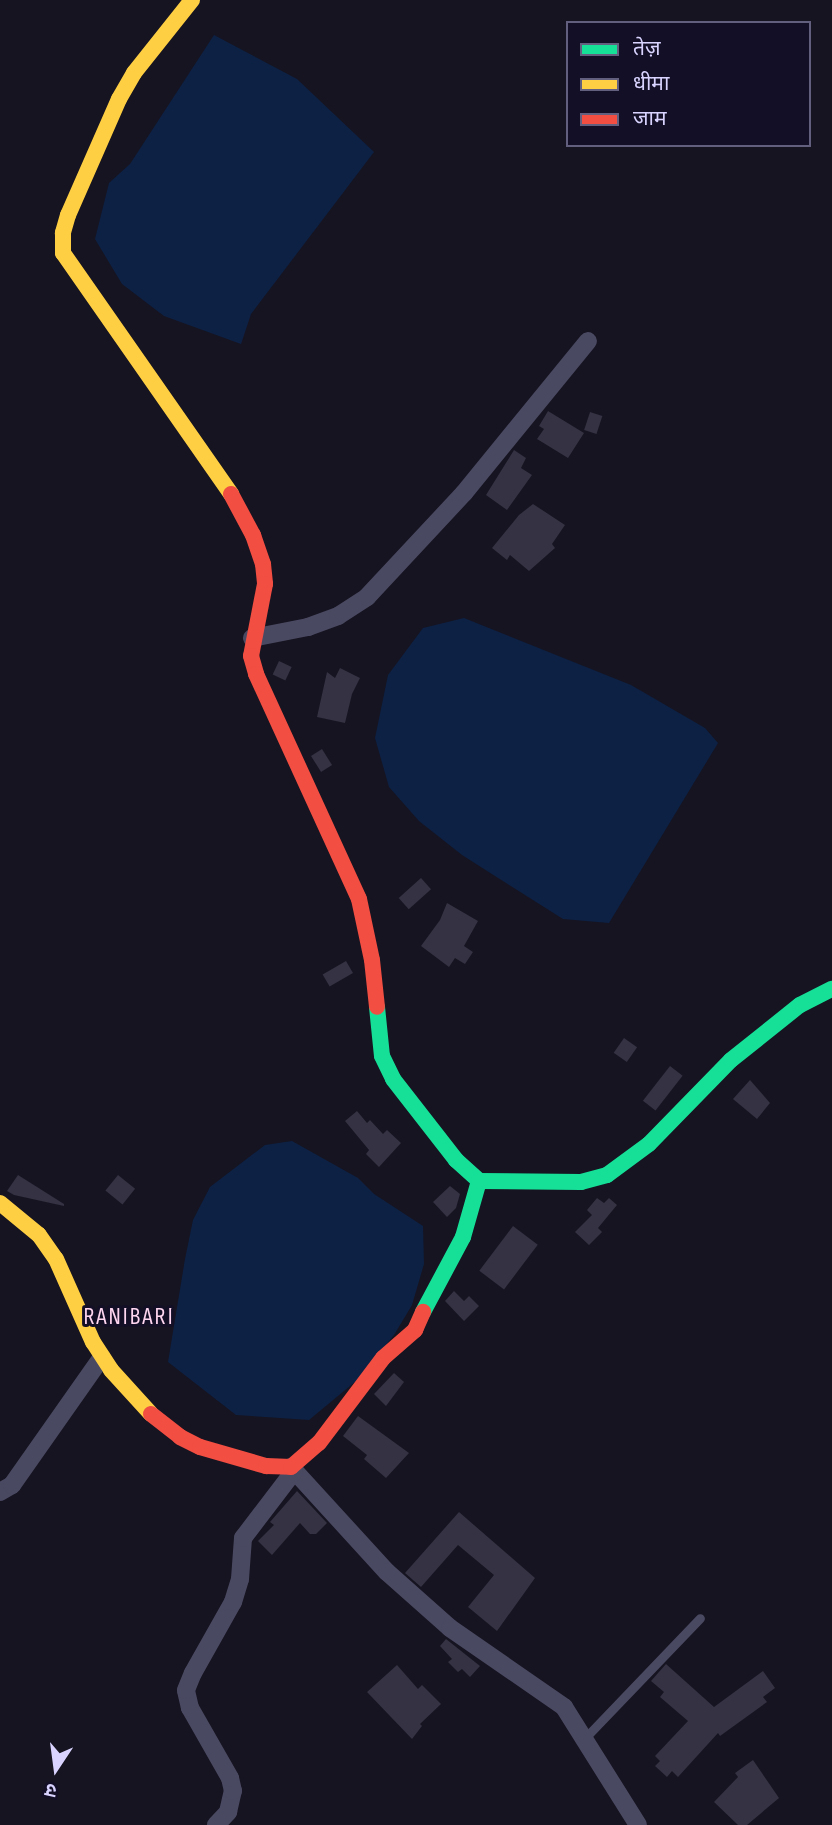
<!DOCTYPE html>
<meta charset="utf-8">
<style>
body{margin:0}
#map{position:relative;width:832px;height:1825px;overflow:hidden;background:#161421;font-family:"Sofia Sans Condensed","Noto Sans Devanagari",sans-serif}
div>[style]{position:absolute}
.water>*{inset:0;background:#0d2144}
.building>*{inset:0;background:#343243;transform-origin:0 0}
.lane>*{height:9px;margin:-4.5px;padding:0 4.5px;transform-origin:4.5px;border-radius:4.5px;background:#4a4962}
.street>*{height:18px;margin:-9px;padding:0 9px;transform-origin:9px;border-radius:9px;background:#4a4962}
.fast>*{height:16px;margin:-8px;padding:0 8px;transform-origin:8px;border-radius:8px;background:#16e098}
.slow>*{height:16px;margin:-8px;padding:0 8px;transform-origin:8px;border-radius:8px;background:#ffcf43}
.jam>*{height:16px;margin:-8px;padding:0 8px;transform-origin:8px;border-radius:8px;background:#f24e42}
span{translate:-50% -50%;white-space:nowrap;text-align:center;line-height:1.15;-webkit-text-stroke:6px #130f26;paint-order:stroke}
.quarter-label{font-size:24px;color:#ffd6f0;letter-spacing:2px}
.legend{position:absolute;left:566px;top:21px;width:245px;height:126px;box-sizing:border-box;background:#130f26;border:2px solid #625e7d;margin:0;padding:9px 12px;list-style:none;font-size:21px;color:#d9d4ff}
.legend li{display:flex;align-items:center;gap:14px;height:35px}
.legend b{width:35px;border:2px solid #625e7d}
.north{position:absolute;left:21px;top:1734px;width:70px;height:70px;-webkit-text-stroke:5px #130f26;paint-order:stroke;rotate:193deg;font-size:19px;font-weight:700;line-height:28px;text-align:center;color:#d9d4ff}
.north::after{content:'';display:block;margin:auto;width:24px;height:32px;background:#d9d4ff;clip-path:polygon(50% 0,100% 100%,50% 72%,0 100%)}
</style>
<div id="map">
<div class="water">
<div style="clip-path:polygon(214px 35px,297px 79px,374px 152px,251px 314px,241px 344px,164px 316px,122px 284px,95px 239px,109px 183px,130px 164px)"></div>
<div style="clip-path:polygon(464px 618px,631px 685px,705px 728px,718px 743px,609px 923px,563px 919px,462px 855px,419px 821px,389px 787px,375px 738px,388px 675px,423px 628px)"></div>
<div style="clip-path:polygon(292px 1141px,358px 1178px,374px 1194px,423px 1226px,424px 1264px,412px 1305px,394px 1335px,356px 1381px,309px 1420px,236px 1415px,168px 1362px,185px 1259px,193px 1220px,210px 1187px,265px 1145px)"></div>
</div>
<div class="building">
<div style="clip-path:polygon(548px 411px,584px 433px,568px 458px,537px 439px,544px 429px,539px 426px)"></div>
<div style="left:590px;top:412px;width:13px;height:19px;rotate:18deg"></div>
<div style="clip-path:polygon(514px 450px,526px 458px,521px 468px,532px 475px,507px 510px,486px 495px)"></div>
<div style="clip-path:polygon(533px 504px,565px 525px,552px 544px,555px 548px,529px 571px,510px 555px,507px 560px,492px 548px,519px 515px)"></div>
<div style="left:279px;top:661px;width:14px;height:15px;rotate:25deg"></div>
<div style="clip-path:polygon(340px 668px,360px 678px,352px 694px,345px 723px,317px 717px,327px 672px,335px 678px)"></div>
<div style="left:322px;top:749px;width:19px;height:13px;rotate:58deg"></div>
<div style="left:421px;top:878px;width:15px;height:30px;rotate:48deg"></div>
<div style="clip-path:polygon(447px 903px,478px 921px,464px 946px,473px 952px,465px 964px,455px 958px,449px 967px,421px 946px,440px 920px)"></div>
<div style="left:346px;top:961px;width:14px;height:27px;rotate:60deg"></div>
<div style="left:624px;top:1038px;width:16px;height:18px;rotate:35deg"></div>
<div style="left:670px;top:1066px;width:16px;height:44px;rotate:38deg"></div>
<div style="clip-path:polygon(750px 1080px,770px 1103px,757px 1119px,733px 1099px)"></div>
<div style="clip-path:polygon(357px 1111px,367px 1123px,370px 1120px,383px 1134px,387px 1130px,401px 1143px,379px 1167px,366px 1154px,369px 1150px,345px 1121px)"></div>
<div style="clip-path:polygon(18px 1175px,64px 1204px,64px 1206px,14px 1195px,7px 1191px)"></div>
<div style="left:118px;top:1175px;width:22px;height:20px;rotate:39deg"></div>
<div style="clip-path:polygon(450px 1186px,460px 1194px,456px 1208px,447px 1217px,433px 1202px)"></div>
<div style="clip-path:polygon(597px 1198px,604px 1203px,609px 1198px,617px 1205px,598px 1228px,602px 1232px,589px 1245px,575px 1232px,592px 1215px,587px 1210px)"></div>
<div style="left:513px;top:1226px;width:31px;height:56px;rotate:37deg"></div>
<div style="clip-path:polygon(454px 1291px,464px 1301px,469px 1296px,479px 1306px,464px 1321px,445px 1301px)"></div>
<div style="clip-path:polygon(394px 1373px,404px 1382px,386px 1406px,374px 1394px)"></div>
<div style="clip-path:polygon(358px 1416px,409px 1453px,386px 1478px,364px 1459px,367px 1455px,343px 1436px)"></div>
<div style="clip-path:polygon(297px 1491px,327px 1523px,316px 1534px,310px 1534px,300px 1523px,272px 1555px,258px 1541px,274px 1525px,270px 1522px)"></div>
<div style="clip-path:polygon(459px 1512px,535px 1578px,497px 1631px,468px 1607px,494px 1575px,458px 1545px,421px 1587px,405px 1573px)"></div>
<div style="clip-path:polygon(446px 1639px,480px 1666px,470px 1677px,462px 1669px,458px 1672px,448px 1662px,452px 1659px,440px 1646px)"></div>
<div style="clip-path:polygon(666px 1664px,714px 1707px,763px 1671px,775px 1688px,763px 1697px,767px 1702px,720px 1736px,718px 1733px,678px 1777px,672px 1771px,667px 1777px,655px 1766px,660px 1761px,655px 1756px,688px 1721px,660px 1697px,664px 1692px,651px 1681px)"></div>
<div style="clip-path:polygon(397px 1665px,418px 1689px,422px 1685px,441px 1704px,420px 1724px,422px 1726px,412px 1739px,367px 1692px)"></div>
<div style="clip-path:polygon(753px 1760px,779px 1798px,747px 1825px,738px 1825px,714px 1802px,738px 1777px,735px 1773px)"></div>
</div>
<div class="lane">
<div style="left:585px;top:1738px;width:166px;rotate:-46.2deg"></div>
</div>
<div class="street">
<div style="left:252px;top:638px;width:57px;rotate:-11.1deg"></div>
<div style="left:308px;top:627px;width:32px;rotate:-20deg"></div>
<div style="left:338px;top:616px;width:35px;rotate:-33deg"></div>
<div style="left:367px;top:597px;width:142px;rotate:-47deg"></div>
<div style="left:464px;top:493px;width:196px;rotate:-50.8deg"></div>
<div style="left:291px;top:1467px;width:142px;rotate:47.6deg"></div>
<div style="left:387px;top:1572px;width:84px;rotate:41.6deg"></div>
<div style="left:450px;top:1628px;width:139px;rotate:34.7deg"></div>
<div style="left:564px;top:1707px;width:139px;rotate:57.9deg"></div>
<div style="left:0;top:1492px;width:14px;rotate:-30deg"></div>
<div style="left:12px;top:1485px;width:156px;rotate:-54.9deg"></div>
<div style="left:216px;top:1825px;width:18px;rotate:-47deg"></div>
<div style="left:228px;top:1812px;width:22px;rotate:-77deg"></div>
<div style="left:233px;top:1791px;width:13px;rotate:-103deg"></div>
<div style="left:230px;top:1778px;width:81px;rotate:-119.7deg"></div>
<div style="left:190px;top:1708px;width:18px;rotate:-103deg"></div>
<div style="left:186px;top:1690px;width:18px;rotate:-68deg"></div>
<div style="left:193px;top:1673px;width:81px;rotate:-60.6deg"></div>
<div style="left:233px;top:1602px;width:24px;rotate:-73deg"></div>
<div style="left:240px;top:1579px;width:41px;rotate:-85.8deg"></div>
<div style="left:243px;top:1538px;width:84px;rotate:-52.7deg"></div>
</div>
<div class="fast">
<div style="left:377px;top:1007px;width:49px;rotate:84.2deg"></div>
<div style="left:382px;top:1056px;width:25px;rotate:64deg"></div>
<div style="left:393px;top:1079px;width:103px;rotate:52.1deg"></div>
<div style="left:456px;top:1160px;width:31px;rotate:42deg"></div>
<div style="left:423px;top:1312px;width:85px;rotate:-61.9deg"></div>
<div style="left:463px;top:1237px;width:58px;rotate:-74.1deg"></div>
<div style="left:479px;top:1181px;width:102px;rotate:0.6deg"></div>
<div style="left:581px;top:1182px;width:27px;rotate:-15deg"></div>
<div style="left:607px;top:1175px;width:52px;rotate:-36.4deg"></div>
<div style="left:649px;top:1144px;width:117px;rotate:-45.7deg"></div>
<div style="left:731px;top:1060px;width:88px;rotate:-38.6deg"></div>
<div style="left:800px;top:1005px;width:36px;rotate:-27deg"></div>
</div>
<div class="slow">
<div style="left:192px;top:0;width:93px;rotate:128.5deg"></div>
<div style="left:134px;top:73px;width:30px;rotate:120deg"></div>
<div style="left:119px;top:99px;width:127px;rotate:113.7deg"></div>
<div style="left:68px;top:215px;width:19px;rotate:106deg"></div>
<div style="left:63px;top:233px;width:20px;rotate:90deg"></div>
<div style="left:63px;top:253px;width:294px;rotate:55.1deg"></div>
<div style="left:0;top:1203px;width:50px;rotate:39.4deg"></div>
<div style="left:39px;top:1235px;width:29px;rotate:55deg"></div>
<div style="left:56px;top:1259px;width:91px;rotate:66deg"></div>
<div style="left:93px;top:1342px;width:33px;rotate:57deg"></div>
<div style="left:111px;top:1370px;width:59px;rotate:47.7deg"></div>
</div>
<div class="jam">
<div style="left:231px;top:494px;width:47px;rotate:61.8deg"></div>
<div style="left:253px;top:535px;width:31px;rotate:71deg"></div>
<div style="left:263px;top:564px;width:20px;rotate:84deg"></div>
<div style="left:265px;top:584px;width:73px;rotate:101deg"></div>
<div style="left:251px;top:656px;width:19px;rotate:74deg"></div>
<div style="left:256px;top:674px;width:247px;rotate:65.4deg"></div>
<div style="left:359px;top:899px;width:62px;rotate:78deg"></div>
<div style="left:372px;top:960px;width:47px;rotate:83.9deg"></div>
<div style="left:151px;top:1414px;width:37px;rotate:38deg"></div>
<div style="left:180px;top:1437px;width:22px;rotate:27deg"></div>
<div style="left:200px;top:1447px;width:69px;rotate:16.1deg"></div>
<div style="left:266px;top:1466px;width:25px;rotate:2deg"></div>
<div style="left:291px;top:1467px;width:37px;rotate:-41deg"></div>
<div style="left:319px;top:1443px;width:106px;rotate:-53deg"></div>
<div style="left:383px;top:1358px;width:43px;rotate:-41.2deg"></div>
<div style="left:415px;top:1330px;width:20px;rotate:-66deg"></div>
</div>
<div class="quarter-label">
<span style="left:129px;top:1317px">RANIBARI</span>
</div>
<ul class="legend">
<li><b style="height:9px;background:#16e098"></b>तेज़</li>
<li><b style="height:9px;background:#ffcf43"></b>धीमा</li>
<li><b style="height:9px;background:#f24e42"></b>जाम</li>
</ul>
<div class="north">उ</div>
</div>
